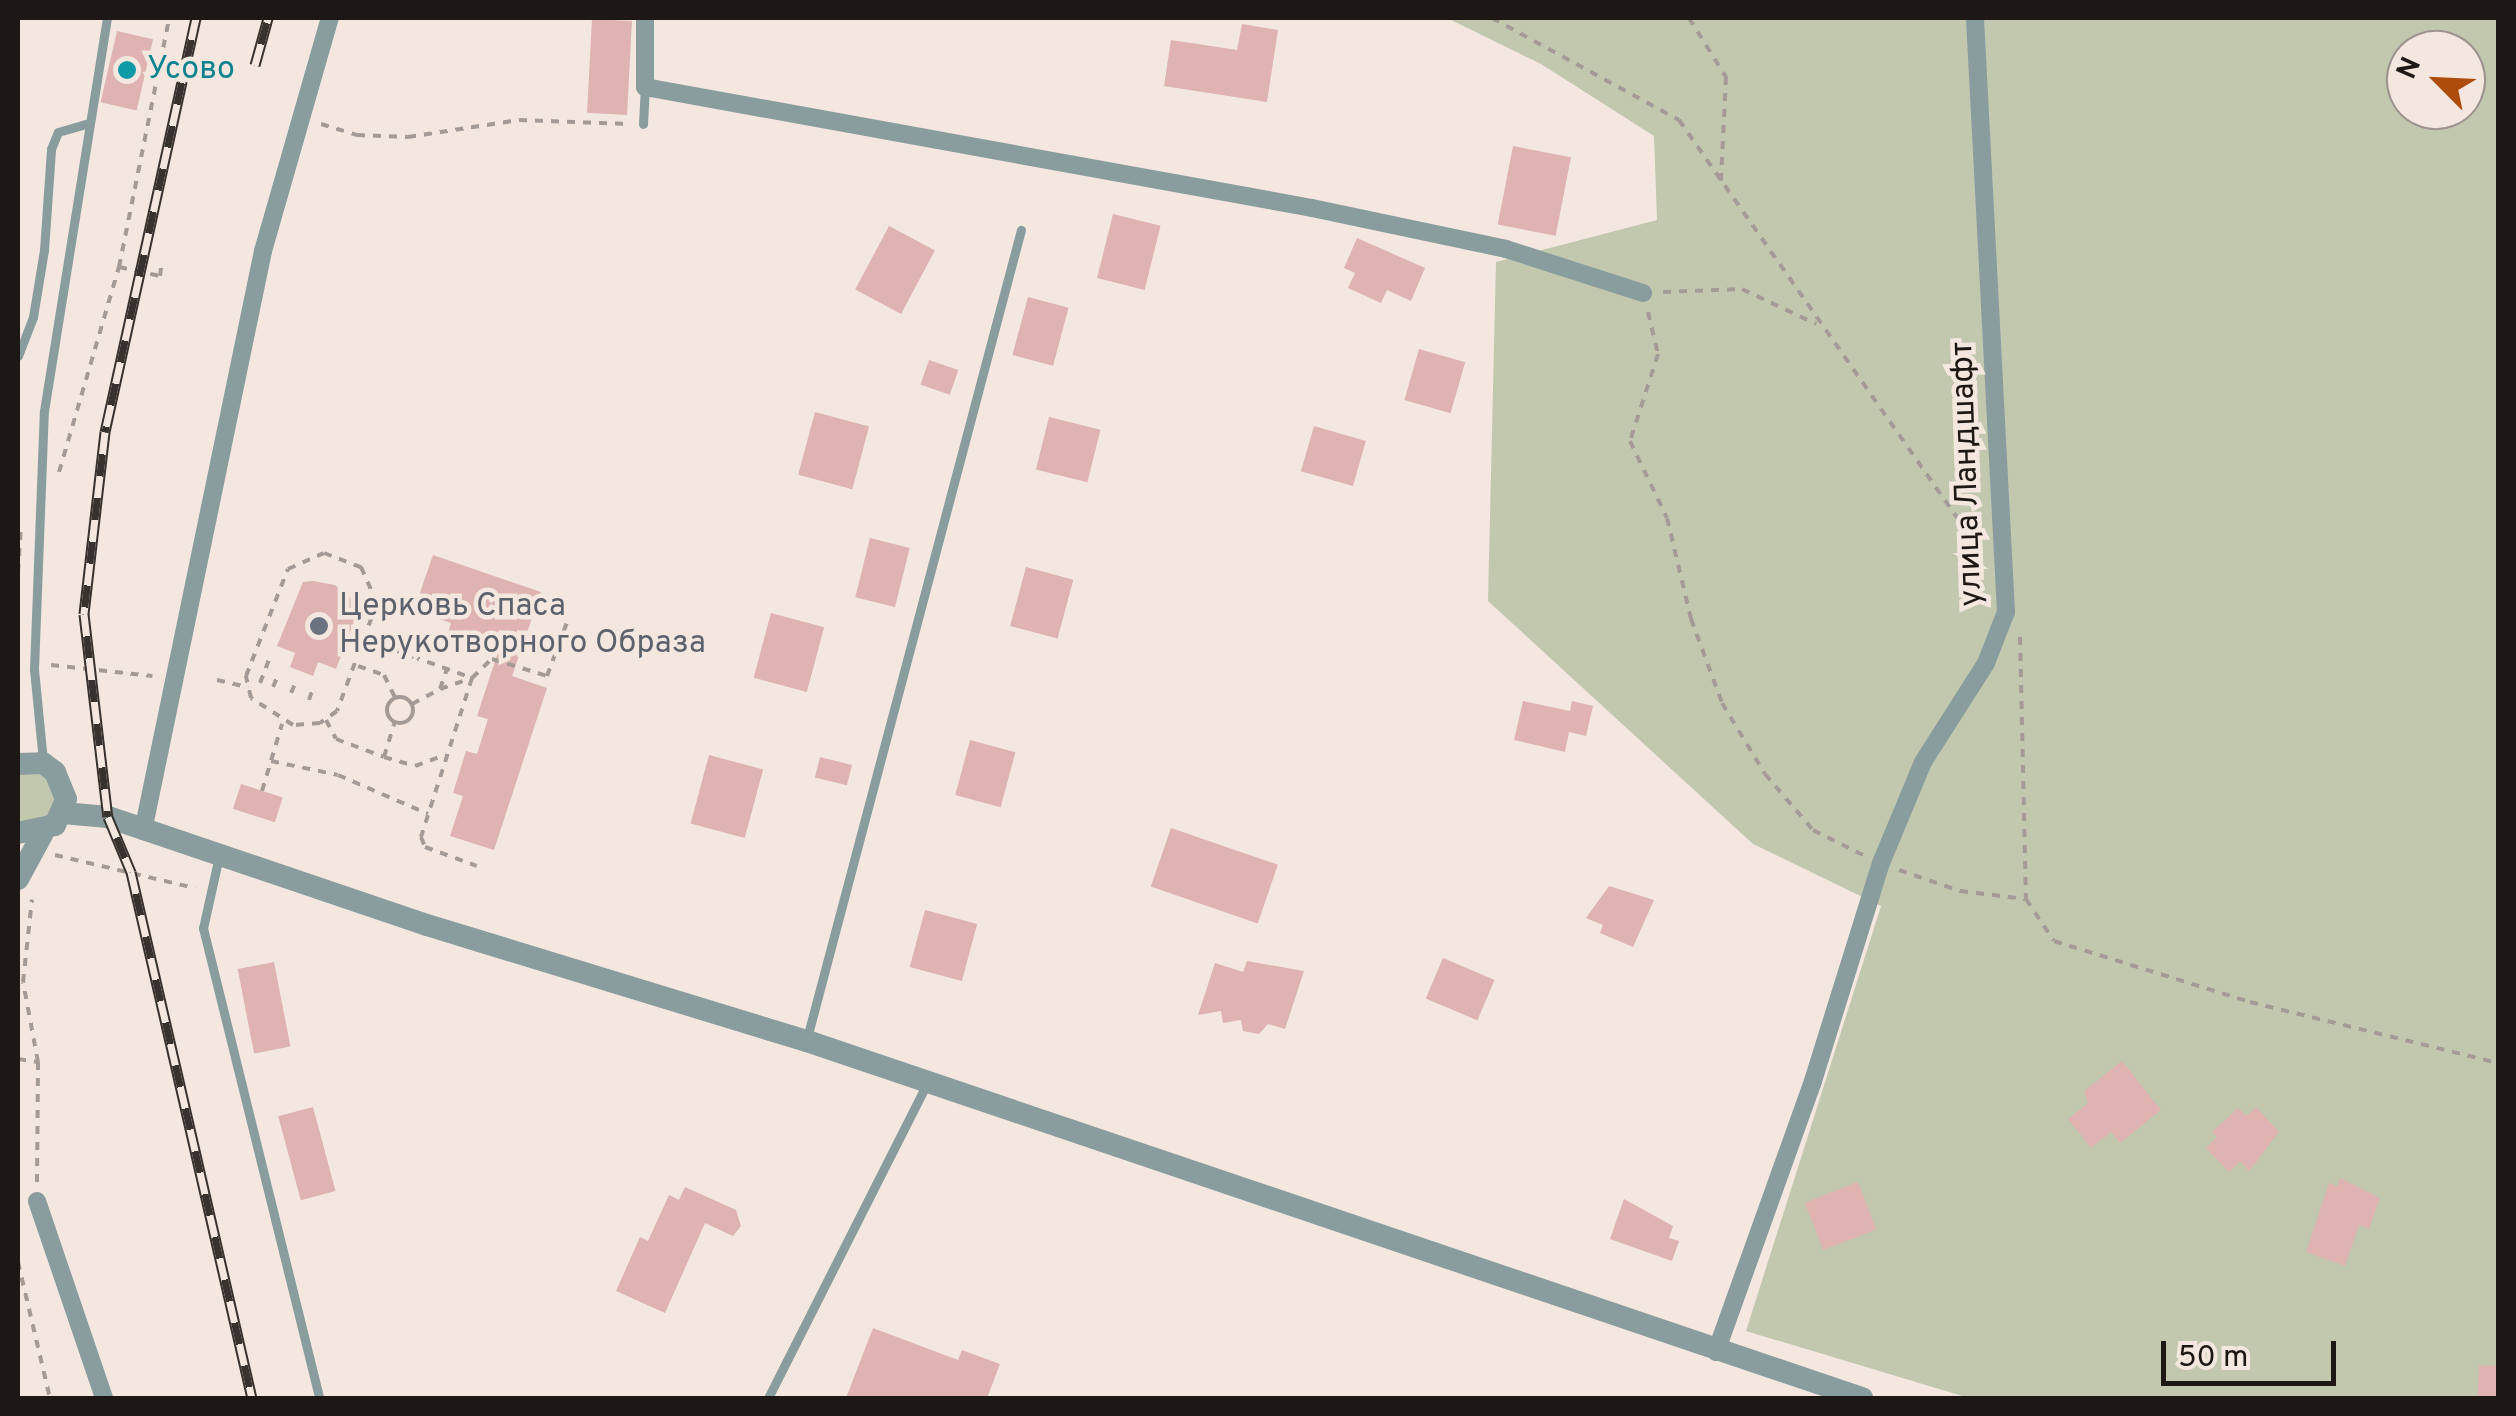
<!DOCTYPE html>
<meta charset="utf-8">
<style>
body{margin:0}
#map{position:relative;width:2516px;height:1416px;overflow:hidden;background:#f3e7df;font-family:Overpass,sans-serif}
div>[style]{position:absolute}
.green>*{inset:0;background:#c2c8ae}
.building>*{inset:0;background:#deb3b1;transform-origin:0 0}
.path>*{height:4px;margin-top:-2px;transform-origin:0;background:repeating-linear-gradient(90deg,#a59b96 0 8px,transparent 0 16px)}
.path>.ring{margin:-2px;padding:0;box-sizing:content-box;background:none;border:4px solid #a59b96;border-radius:50%}
.service>*{height:9px;margin:-4.5px;padding:0 4.5px;transform-origin:4.5px;border-radius:4.5px;background:#899d9e}
.minor>*{height:18px;margin:-9px;padding:0 9px;transform-origin:9px;border-radius:9px;background:#899d9e}
.tertiary>*{height:22px;margin:-11px;padding:0 11px;transform-origin:11px;border-radius:11px;background:#899d9e}
.rail>*{height:11px;margin-top:-5.5px;transform-origin:0;background:repeating-linear-gradient(90deg,#f3e7df 0 22px,#38322f 0 44px);box-sizing:border-box;border-block:2px solid #38322f}
.dots>*{width:28px;height:28px;translate:-50% -50%;box-sizing:border-box;border:5px solid #f3e7df;border-radius:50%}
span{translate:-50% -50%;white-space:nowrap;text-align:center;line-height:1.15;-webkit-text-stroke:9px #f3e7df;paint-order:stroke}
.culture-label{font-size:32px;color:#0d838f}
.left{translate:0 -50%;text-align:left}
.street-label{font-size:32px;color:#1d1816}
.worship-label{font-size:32px;color:#5b616d}
.frame{position:absolute;inset:0;border:20px solid #1d1816;pointer-events:none}
.north{position:absolute;left:2386px;top:30px;width:100px;height:100px;box-sizing:border-box;background:#f3e7df;border:2px solid #9d948f;border-radius:50%;rotate:294deg;font-size:28px;font-weight:700;line-height:40px;text-align:center;color:#1d1816}
.north::after{content:'';display:block;margin:auto;width:35px;height:45px;background:#ae4c0c;clip-path:polygon(50% 0,100% 100%,50% 72%,0 100%)}
.scale{position:absolute;left:2161px;top:1341px;width:175px;height:45px;box-sizing:border-box;border:5px solid #1d1816;border-top:0;padding-left:12px;font-size:30px;line-height:35px;white-space:nowrap;color:#1d1816;-webkit-text-stroke:8px #f3e7df;paint-order:stroke}
</style>
<div id="map">
<div class="green">
<div style="clip-path:polygon(evenodd,1447px 18px,2498px 18px,2498px 1398px,1969px 1398px,1746px 1331px,1881px 906px,1753px 844px,1488px 601px,1496px 262px,1657px 220px,1654px 136px,1541px 64px,1447px 18px,2406px 50px,2466px 50px,2466px 110px,2406px 110px,2406px 50px)"></div>
<div style="clip-path:polygon(30px 770px,47px 777px,56px 793px,46px 819px,18px 822px,18px 773px)"></div>
</div>
<div class="building">
<div style="left:592px;top:19px;width:40px;height:94px;rotate:3deg"></div>
<div style="clip-path:polygon(1242px 24px,1278px 30px,1267px 102px,1164px 86px,1171px 40px,1237px 50px)"></div>
<div style="left:117px;top:31px;width:37px;height:73px;rotate:13deg"></div>
<div style="left:1513px;top:146px;width:59px;height:80px;rotate:11deg"></div>
<div style="left:1113px;top:214px;width:49px;height:66px;rotate:14deg"></div>
<div style="left:889px;top:226px;width:52px;height:72px;rotate:28deg"></div>
<div style="clip-path:polygon(1357px 238px,1425px 268px,1411px 301px,1387px 290px,1381px 303px,1348px 288px,1355px 273px,1344px 268px)"></div>
<div style="left:1028px;top:297px;width:42px;height:60px;rotate:15deg"></div>
<div style="left:1419px;top:349px;width:48px;height:53px;rotate:16deg"></div>
<div style="left:929px;top:360px;width:31px;height:26px;rotate:19deg"></div>
<div style="left:815px;top:412px;width:56px;height:65px;rotate:15deg"></div>
<div style="left:1049px;top:417px;width:53px;height:54px;rotate:14deg"></div>
<div style="left:1314px;top:426px;width:54px;height:47px;rotate:16deg"></div>
<div style="left:870px;top:538px;width:41px;height:61px;rotate:14deg"></div>
<div style="clip-path:polygon(433px 555px,541px 592px,512px 676px,547px 688px,494px 850px,450px 836px,463px 796px,453px 793px,466px 751px,477px 754px,488px 719px,477px 716px,499px 649px,448px 633px,451px 623px,414px 610px)"></div>
<div style="left:1026px;top:567px;width:49px;height:61px;rotate:15deg"></div>
<div style="clip-path:polygon(313px 581px,335px 585px,360px 606px,336px 669px,318px 662px,313px 676px,290px 667px,295px 653px,277px 646px,303px 582px)"></div>
<div style="left:771px;top:613px;width:55px;height:67px;rotate:15deg"></div>
<div style="clip-path:polygon(1523px 701px,1570px 711px,1572px 701px,1593px 706px,1586px 736px,1569px 732px,1565px 752px,1514px 740px)"></div>
<div style="left:970px;top:740px;width:47px;height:57px;rotate:15deg"></div>
<div style="left:709px;top:755px;width:56px;height:71px;rotate:15deg"></div>
<div style="left:820px;top:757px;width:33px;height:21px;rotate:14deg"></div>
<div style="left:241px;top:784px;width:44px;height:26px;rotate:18deg"></div>
<div style="left:1171px;top:828px;width:113px;height:62px;rotate:19deg"></div>
<div style="clip-path:polygon(1609px 886px,1654px 900px,1633px 947px,1600px 933px,1603px 925px,1586px 918px)"></div>
<div style="left:925px;top:910px;width:54px;height:59px;rotate:15deg"></div>
<div style="left:1443px;top:958px;width:56px;height:44px;rotate:23deg"></div>
<div style="clip-path:polygon(1247px 961px,1304px 971px,1285px 1029px,1268px 1024px,1259px 1034px,1243px 1031px,1241px 1020px,1223px 1023px,1221px 1011px,1198px 1015px,1215px 963px,1243px 972px)"></div>
<div style="left:274px;top:962px;width:86px;height:37px;rotate:79deg"></div>
<div style="clip-path:polygon(2122px 1061px,2161px 1110px,2120px 1143px,2111px 1132px,2091px 1148px,2068px 1119px,2088px 1103px,2084px 1091px)"></div>
<div style="left:313px;top:1107px;width:87px;height:36px;rotate:75deg"></div>
<div style="clip-path:polygon(2256px 1107px,2279px 1132px,2249px 1171px,2240px 1161px,2229px 1172px,2206px 1148px,2217px 1137px,2212px 1132px,2238px 1108px,2246px 1116px)"></div>
<div style="clip-path:polygon(2340px 1178px,2380px 1198px,2369px 1229px,2359px 1225px,2345px 1266px,2306px 1252px,2329px 1183px,2337px 1186px)"></div>
<div style="left:1858px;top:1182px;width:51px;height:57px;rotate:69deg"></div>
<div style="clip-path:polygon(685px 1187px,736px 1210px,741px 1226px,733px 1236px,705px 1223px,665px 1313px,616px 1291px,640px 1237px,648px 1241px,669px 1195px,679px 1200px)"></div>
<div style="clip-path:polygon(1624px 1199px,1673px 1226px,1669px 1238px,1679px 1241px,1672px 1261px,1610px 1239px)"></div>
<div style="clip-path:polygon(873px 1328px,958px 1360px,962px 1350px,1000px 1364px,987px 1398px,846px 1398px)"></div>
<div style="left:2479px;top:1365px;width:19px;height:33px;rotate:3deg"></div>
</div>
<div class="path">
<div style="left:1492px;top:18px;width:213px;rotate:28.6deg"></div>
<div style="left:1679px;top:120px;width:527px;rotate:55.04deg"></div>
<div style="left:1689px;top:18px;width:70px;rotate:57.9deg"></div>
<div style="left:1726px;top:77px;width:104px;rotate:92.8deg"></div>
<div style="left:321px;top:124px;width:38px;rotate:17deg"></div>
<div style="left:357px;top:135px;width:51px;rotate:2.2deg"></div>
<div style="left:408px;top:137px;width:112px;rotate:-8.7deg"></div>
<div style="left:519px;top:120px;width:110px;rotate:2.1deg"></div>
<div style="left:119px;top:267px;width:42px;rotate:12.4deg"></div>
<div style="left:160px;top:276px;width:16px;rotate:-83deg"></div>
<div style="left:1663px;top:292px;width:79px;rotate:-2.2deg"></div>
<div style="left:1742px;top:289px;width:82px;rotate:25.3deg"></div>
<div style="left:1648px;top:312px;width:43px;rotate:76.6deg"></div>
<div style="left:1658px;top:354px;width:91px;rotate:107.8deg"></div>
<div style="left:1630px;top:441px;width:85px;rotate:64.3deg"></div>
<div style="left:1667px;top:518px;width:104px;rotate:76.6deg"></div>
<div style="left:1691px;top:619px;width:90px;rotate:69.7deg"></div>
<div style="left:1722px;top:703px;width:83px;rotate:58.8deg"></div>
<div style="left:1765px;top:774px;width:74px;rotate:49.4deg"></div>
<div style="left:1813px;top:830px;width:56px;rotate:26.6deg"></div>
<div style="left:59px;top:472px;width:214px;rotate:-73.7deg"></div>
<div style="left:119px;top:267px;width:254px;rotate:-78.6deg"></div>
<div style="left:324px;top:553px;width:40px;rotate:21deg"></div>
<div style="left:361px;top:567px;width:39px;rotate:66deg"></div>
<div style="left:377px;top:603px;width:115px;rotate:110.3deg"></div>
<div style="left:337px;top:711px;width:21px;rotate:145deg"></div>
<div style="left:320px;top:723px;width:27px;rotate:176deg"></div>
<div style="left:293px;top:725px;width:50px;rotate:-147.3deg"></div>
<div style="left:251px;top:698px;width:23px;rotate:-103deg"></div>
<div style="left:246px;top:676px;width:115px;rotate:-68.6deg"></div>
<div style="left:288px;top:569px;width:39px;rotate:-24deg"></div>
<div style="left:18px;top:572px;width:46px;rotate:-86.3deg"></div>
<div style="left:2020px;top:637px;width:262px;rotate:88.7deg"></div>
<div style="left:2026px;top:899px;width:50px;rotate:56.3deg"></div>
<div style="left:2054px;top:941px;width:205px;rotate:17.3deg"></div>
<div style="left:2250px;top:1002px;width:255px;rotate:13.8deg"></div>
<div style="left:367px;top:640px;width:112px;rotate:19.9deg"></div>
<div style="left:472px;top:678px;width:28px;rotate:-44deg"></div>
<div style="left:492px;top:659px;width:58px;rotate:17.2deg"></div>
<div style="left:547px;top:676px;width:63px;rotate:-69.6deg"></div>
<div style="left:51px;top:665px;width:102px;rotate:6.2deg"></div>
<div style="left:358px;top:666px;width:28px;rotate:19deg"></div>
<div style="left:384px;top:675px;width:25px;rotate:64deg"></div>
<div style="left:472px;top:678px;width:167px;rotate:107.8deg"></div>
<div style="left:421px;top:837px;width:11px;rotate:68deg"></div>
<div style="left:425px;top:847px;width:55px;rotate:20.1deg"></div>
<div style="left:217px;top:680px;width:32px;rotate:13deg"></div>
<div style="left:260px;top:683px;width:30px;rotate:-69deg"></div>
<div style="left:273px;top:687px;width:13px;rotate:-67deg"></div>
<div style="left:440px;top:689px;width:34px;rotate:-19deg"></div>
<div style="left:291px;top:693px;width:12px;rotate:-66deg"></div>
<div class="ring" style="left:387px;top:697px;width:22px;height:22px"></div>
<div style="left:309px;top:700px;width:13px;rotate:-72deg"></div>
<div style="left:412px;top:704px;width:32px;rotate:-28deg"></div>
<div style="left:440px;top:689px;width:21px;rotate:-71deg"></div>
<div style="left:326px;top:720px;width:21px;rotate:62deg"></div>
<div style="left:336px;top:739px;width:51px;rotate:20.6deg"></div>
<div style="left:384px;top:757px;width:37px;rotate:-73deg"></div>
<div style="left:384px;top:757px;width:32px;rotate:16deg"></div>
<div style="left:415px;top:766px;width:33px;rotate:-20deg"></div>
<div style="left:271px;top:761px;width:68px;rotate:11.8deg"></div>
<div style="left:338px;top:775px;width:98px;rotate:23.4deg"></div>
<div style="left:262px;top:791px;width:70px;rotate:-73.4deg"></div>
<div style="left:55px;top:855px;width:144px;rotate:13.3deg"></div>
<div style="left:1899px;top:870px;width:65px;rotate:19deg"></div>
<div style="left:1960px;top:891px;width:66px;rotate:6.9deg"></div>
<div style="left:18px;top:1059px;width:20px;rotate:9deg"></div>
<div style="left:38px;top:1062px;width:81px;rotate:-100.6deg"></div>
<div style="left:23px;top:982px;width:83px;rotate:-83.8deg"></div>
<div style="left:37px;top:1182px;width:120px;rotate:-89.5deg"></div>
<div style="left:18px;top:1262px;width:140px;rotate:76.8deg"></div>
</div>
<div class="service">
<div style="left:643px;top:124px;width:37px;rotate:-87deg"></div>
<div style="left:18px;top:356px;width:42px;rotate:-69deg"></div>
<div style="left:33px;top:317px;width:68px;rotate:-80.7deg"></div>
<div style="left:44px;top:250px;width:101px;rotate:-86deg"></div>
<div style="left:51px;top:149px;width:18px;rotate:-68deg"></div>
<div style="left:58px;top:132px;width:32px;rotate:-16deg"></div>
<div style="left:43px;top:761px;width:92px;rotate:-95.6deg"></div>
<div style="left:34px;top:669px;width:258px;rotate:-87.8deg"></div>
<div style="left:44px;top:411px;width:398px;rotate:-80.9deg"></div>
<div style="left:219px;top:856px;width:74px;rotate:102.5deg"></div>
<div style="left:203px;top:928px;width:484px;rotate:76.1deg"></div>
<div style="left:807px;top:1038px;width:836px;rotate:-75.17deg"></div>
<div style="left:768px;top:1398px;width:353px;rotate:-63.2deg"></div>
</div>
<div class="minor">
<div style="left:645px;top:18px;width:69px;rotate:90deg"></div>
<div style="left:645px;top:87px;width:678px;rotate:10.28deg"></div>
<div style="left:1312px;top:208px;width:198px;rotate:11.9deg"></div>
<div style="left:1506px;top:249px;width:144px;rotate:17.8deg"></div>
<div style="left:143px;top:831px;width:592px;rotate:-78.31deg"></div>
<div style="left:263px;top:251px;width:242px;rotate:-74deg"></div>
<div style="left:37px;top:1201px;width:208px;rotate:71.2deg"></div>
<div style="left:1716px;top:1352px;width:288px;rotate:-70.3deg"></div>
<div style="left:1813px;top:1081px;width:228px;rotate:-72.7deg"></div>
<div style="left:1881px;top:863px;width:109px;rotate:-67.4deg"></div>
<div style="left:1923px;top:762px;width:117px;rotate:-57.5deg"></div>
<div style="left:1986px;top:663px;width:55px;rotate:-68.6deg"></div>
<div style="left:2006px;top:612px;width:595px;rotate:-92.99deg"></div>
</div>
<div class="tertiary">
<div style="left:18px;top:764px;width:25px;rotate:-2deg"></div>
<div style="left:43px;top:763px;width:15px;rotate:37deg"></div>
<div style="left:55px;top:772px;width:29px;rotate:68deg"></div>
<div style="left:66px;top:799px;width:28px;rotate:113deg"></div>
<div style="left:55px;top:825px;width:38px;rotate:168deg"></div>
<div style="left:63px;top:813px;width:45px;rotate:5.1deg"></div>
<div style="left:108px;top:817px;width:337px;rotate:18.7deg"></div>
<div style="left:427px;top:925px;width:397px;rotate:17deg"></div>
<div style="left:807px;top:1041px;width:1114px;rotate:18.7deg"></div>
<div style="left:18px;top:879px;width:52px;rotate:-61.5deg"></div>
</div>
<div class="rail">
<div style="left:196px;top:18px;width:424px;rotate:102.4deg"></div>
<div style="left:105px;top:432px;width:183px;rotate:96.6deg"></div>
<div style="left:84px;top:614px;width:204px;rotate:83.3deg"></div>
<div style="left:108px;top:817px;width:60px;rotate:67.3deg"></div>
<div style="left:131px;top:872px;width:540px;rotate:77.05deg"></div>
<div style="left:255px;top:65px;width:49px;rotate:-74.5deg"></div>
</div>
<div class="dots">
<div style="left:127px;top:70px;background:#0f9aa8"></div>
<div style="left:319px;top:626px;background:#6b7280"></div>
</div>
<div class="culture-label">
<span class="left" style="left:147px;top:70px">Усово</span>
</div>
<div class="street-label">
<span style="left:1968px;top:474px;rotate:-92deg">улица Ландшафт</span>
</div>
<div class="worship-label">
<span class="left" style="left:339px;top:626px">Церковь Спаса<br>Нерукотворного Образа</span>
</div>
<div class="frame"></div>
<div class="north">N</div>
<div class="scale">50 m</div>
</div>
